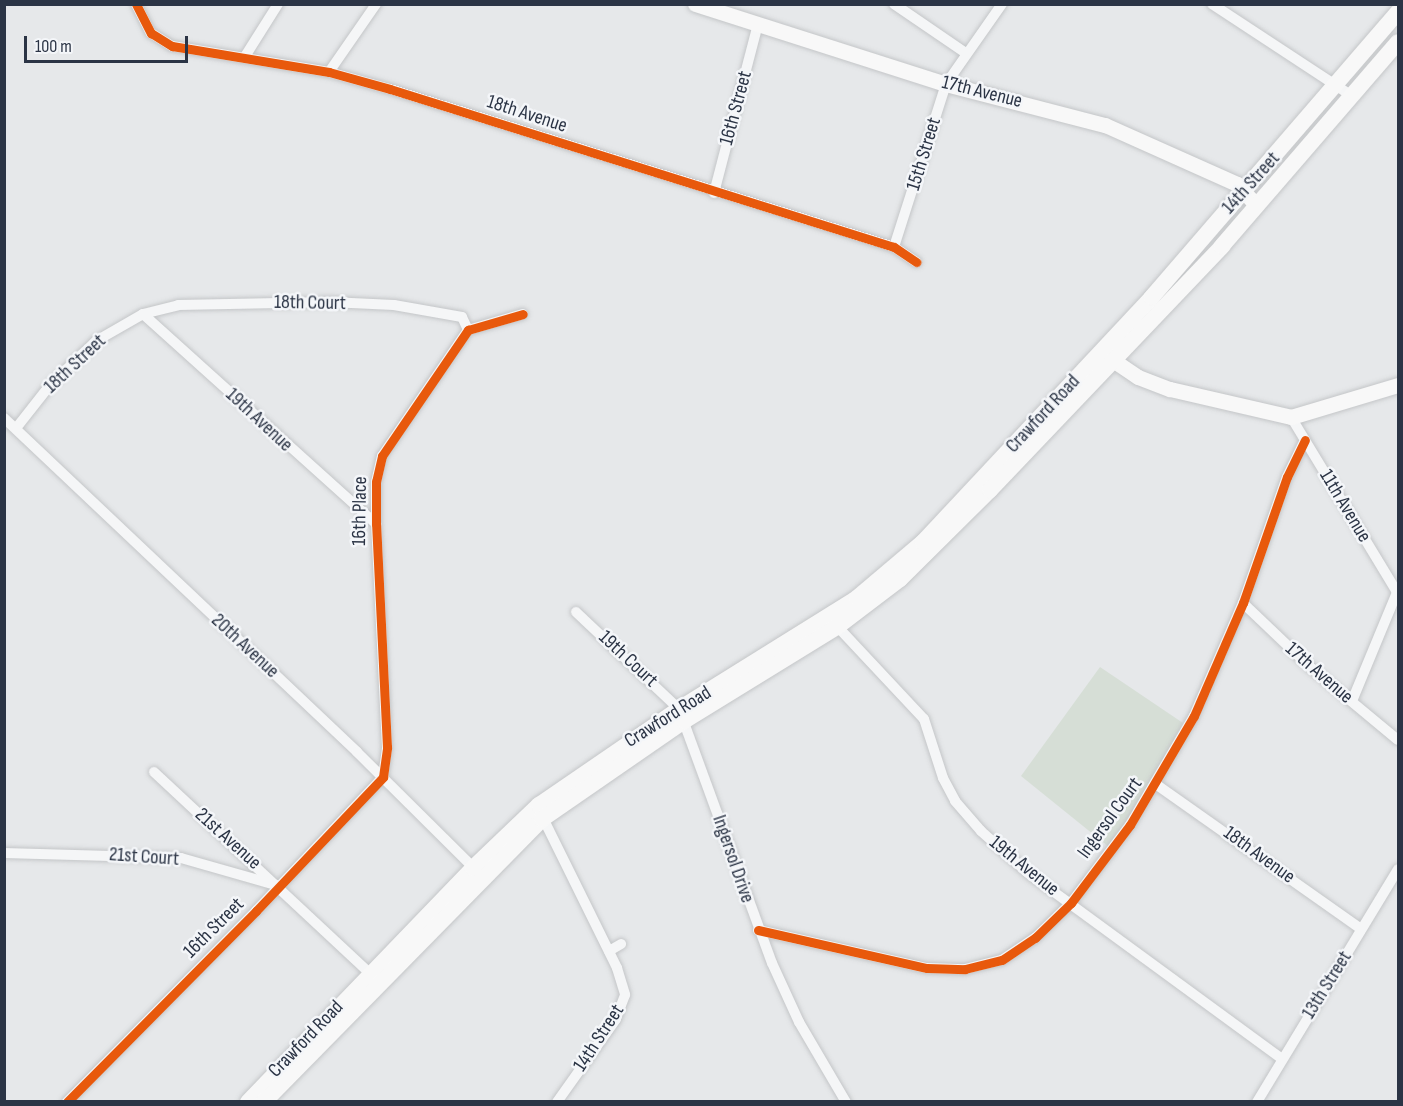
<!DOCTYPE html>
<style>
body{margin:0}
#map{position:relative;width:1403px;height:1106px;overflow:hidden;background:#e6e8ea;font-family:"Sofia Sans Condensed",sans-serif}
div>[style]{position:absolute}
.green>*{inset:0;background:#d6ded6}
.roads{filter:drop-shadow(0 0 2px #c4c6c8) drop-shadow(0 0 2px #c4c6c8)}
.street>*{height:10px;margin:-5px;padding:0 5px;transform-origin:5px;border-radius:5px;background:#f5f6f7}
.secondary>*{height:15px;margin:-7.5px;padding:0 7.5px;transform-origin:7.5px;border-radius:7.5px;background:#f8f8f8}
.primary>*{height:16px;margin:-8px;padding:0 8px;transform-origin:8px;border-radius:8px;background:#f8f8f8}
.cycleway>*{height:9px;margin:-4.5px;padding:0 4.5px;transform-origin:4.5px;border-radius:4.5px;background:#e8590c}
span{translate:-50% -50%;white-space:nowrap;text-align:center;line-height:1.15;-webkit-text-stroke:5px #f4f6f9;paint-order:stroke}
.street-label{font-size:20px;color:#2b3445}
.frame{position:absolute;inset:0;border:6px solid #2b3445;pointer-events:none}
.scale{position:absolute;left:24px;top:36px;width:164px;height:27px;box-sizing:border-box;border:3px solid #2b3445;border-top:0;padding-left:8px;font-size:18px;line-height:21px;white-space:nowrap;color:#2b3445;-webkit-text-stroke:4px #f4f6f9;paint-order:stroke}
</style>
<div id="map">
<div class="green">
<div style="clip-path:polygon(1100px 667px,1183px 723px,1151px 784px,1109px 847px,1021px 776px)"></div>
</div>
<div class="roads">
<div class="street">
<div style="left:136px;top:4px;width:33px;rotate:63deg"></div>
<div style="left:151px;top:33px;width:25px;rotate:32deg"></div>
<div style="left:172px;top:46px;width:159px;rotate:9.4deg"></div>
<div style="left:329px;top:72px;width:63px;rotate:15.6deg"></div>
<div style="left:390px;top:89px;width:528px;rotate:17.41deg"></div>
<div style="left:894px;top:247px;width:27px;rotate:34deg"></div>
<div style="left:894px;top:4px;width:88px;rotate:34.4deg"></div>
<div style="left:1212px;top:4px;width:168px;rotate:33.3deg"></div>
<div style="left:244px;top:58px;width:64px;rotate:-57.8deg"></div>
<div style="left:329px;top:72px;width:83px;rotate:-55.3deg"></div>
<div style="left:714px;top:193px;width:175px;rotate:-75.4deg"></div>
<div style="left:894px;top:247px;width:171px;rotate:-72.3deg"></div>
<div style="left:946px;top:84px;width:98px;rotate:-55deg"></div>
<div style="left:143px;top:314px;width:314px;rotate:42deg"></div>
<div style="left:1291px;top:417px;width:207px;rotate:58.8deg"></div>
<div style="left:4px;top:418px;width:486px;rotate:43.4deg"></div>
<div style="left:357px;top:752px;width:168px;rotate:44.8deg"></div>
<div style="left:17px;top:427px;width:53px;rotate:-51.8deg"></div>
<div style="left:50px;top:385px;width:64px;rotate:-43.7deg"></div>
<div style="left:96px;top:341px;width:54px;rotate:-29.9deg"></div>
<div style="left:143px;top:314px;width:36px;rotate:-14deg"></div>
<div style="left:178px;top:305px;width:152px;rotate:-1.1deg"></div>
<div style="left:330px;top:302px;width:64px;rotate:2.7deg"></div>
<div style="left:394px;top:305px;width:69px;rotate:10deg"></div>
<div style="left:462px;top:317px;width:14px;rotate:65deg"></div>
<div style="left:1243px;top:603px;width:93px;rotate:43.7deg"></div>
<div style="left:1310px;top:667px;width:114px;rotate:39.7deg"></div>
<div style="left:576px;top:612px;width:141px;rotate:43.3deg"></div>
<div style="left:679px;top:709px;width:270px;rotate:69.9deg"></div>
<div style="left:772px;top:963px;width:65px;rotate:65.4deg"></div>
<div style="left:799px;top:1022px;width:93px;rotate:59.6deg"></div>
<div style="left:835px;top:624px;width:130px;rotate:46.9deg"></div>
<div style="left:924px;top:719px;width:62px;rotate:72.1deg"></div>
<div style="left:943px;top:778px;width:26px;rotate:62deg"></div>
<div style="left:955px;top:801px;width:40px;rotate:49deg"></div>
<div style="left:981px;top:831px;width:63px;rotate:41.8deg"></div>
<div style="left:1028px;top:873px;width:315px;rotate:36.2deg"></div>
<div style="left:1352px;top:701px;width:120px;rotate:-67.5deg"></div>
<div style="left:154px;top:772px;width:302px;rotate:43deg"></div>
<div style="left:1157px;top:785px;width:248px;rotate:35.2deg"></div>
<div style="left:541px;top:814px;width:172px;rotate:63.7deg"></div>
<div style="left:617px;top:968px;width:28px;rotate:73deg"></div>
<div style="left:625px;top:995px;width:26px;rotate:111deg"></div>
<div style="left:616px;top:1019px;width:102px;rotate:125.4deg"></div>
<div style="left:4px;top:853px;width:177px;rotate:1.6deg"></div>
<div style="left:181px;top:858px;width:99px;rotate:15.9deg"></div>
<div style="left:758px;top:930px;width:173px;rotate:12.7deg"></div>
<div style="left:927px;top:968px;width:38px;rotate:2deg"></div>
<div style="left:965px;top:969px;width:38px;rotate:-14deg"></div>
<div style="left:1002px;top:960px;width:40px;rotate:-34deg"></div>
<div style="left:1035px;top:938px;width:50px;rotate:-44.2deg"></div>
<div style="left:1071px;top:903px;width:98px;rotate:-52.9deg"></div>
<div style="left:1130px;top:825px;width:126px;rotate:-59.6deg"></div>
<div style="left:1194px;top:716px;width:123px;rotate:-66.6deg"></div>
<div style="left:1243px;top:603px;width:133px;rotate:-70.8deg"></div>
<div style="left:1287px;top:477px;width:41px;rotate:-64.1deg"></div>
<div style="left:609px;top:951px;width:14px;rotate:-30deg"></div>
<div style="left:67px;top:1102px;width:269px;rotate:-45.3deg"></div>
<div style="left:256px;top:911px;width:185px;rotate:-46.5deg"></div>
<div style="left:383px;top:777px;width:30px;rotate:-82deg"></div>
<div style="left:387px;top:747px;width:223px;rotate:-92.8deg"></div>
<div style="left:376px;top:524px;width:42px;rotate:-90deg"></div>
<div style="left:376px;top:482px;width:27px;rotate:-77deg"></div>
<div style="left:382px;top:456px;width:153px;rotate:-55.7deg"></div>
<div style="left:468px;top:330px;width:57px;rotate:-16.2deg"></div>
<div style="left:1257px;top:1102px;width:272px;rotate:-58.8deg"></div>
</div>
<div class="secondary">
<div style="left:695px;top:4px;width:263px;rotate:17.7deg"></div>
<div style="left:946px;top:84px;width:164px;rotate:14.5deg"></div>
<div style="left:1105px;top:125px;width:145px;rotate:24.1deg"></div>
<div style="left:1237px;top:184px;width:28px;rotate:48deg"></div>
<div style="left:1104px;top:354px;width:41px;rotate:34.1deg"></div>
<div style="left:1138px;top:377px;width:34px;rotate:21deg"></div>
<div style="left:1170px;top:389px;width:124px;rotate:13deg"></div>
<div style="left:1291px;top:417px;width:112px;rotate:-16.7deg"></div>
</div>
<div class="primary">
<div style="left:248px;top:1102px;width:325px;rotate:-46.1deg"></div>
<div style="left:473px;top:868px;width:91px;rotate:-43.7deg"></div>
<div style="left:539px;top:805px;width:170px;rotate:-34.4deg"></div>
<div style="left:679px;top:709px;width:210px;rotate:-31.9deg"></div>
<div style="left:857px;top:598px;width:87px;rotate:-40.3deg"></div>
<div style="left:923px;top:542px;width:335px;rotate:-46.9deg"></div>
<div style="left:1152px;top:297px;width:376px;rotate:-49.2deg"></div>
<div style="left:264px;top:1102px;width:397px;rotate:-45.5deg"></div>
<div style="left:542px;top:819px;width:173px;rotate:-34.6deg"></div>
<div style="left:684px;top:721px;width:180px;rotate:-31.6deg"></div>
<div style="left:837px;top:627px;width:79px;rotate:-37.3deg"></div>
<div style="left:900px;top:579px;width:127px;rotate:-44.7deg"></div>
<div style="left:990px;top:490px;width:337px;rotate:-46.4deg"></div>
<div style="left:1222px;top:246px;width:269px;rotate:-49.2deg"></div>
</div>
</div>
<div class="cycleway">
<div style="left:136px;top:4px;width:33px;rotate:63deg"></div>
<div style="left:151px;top:33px;width:25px;rotate:32deg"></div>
<div style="left:172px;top:46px;width:159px;rotate:9.4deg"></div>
<div style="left:329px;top:72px;width:63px;rotate:15.6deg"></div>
<div style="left:390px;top:89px;width:528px;rotate:17.41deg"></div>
<div style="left:894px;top:247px;width:27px;rotate:34deg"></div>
<div style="left:758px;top:930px;width:173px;rotate:12.7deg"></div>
<div style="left:927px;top:968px;width:38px;rotate:2deg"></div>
<div style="left:965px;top:969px;width:38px;rotate:-14deg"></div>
<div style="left:1002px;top:960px;width:40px;rotate:-34deg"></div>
<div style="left:1035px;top:938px;width:50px;rotate:-44.2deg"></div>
<div style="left:1071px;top:903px;width:98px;rotate:-52.9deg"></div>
<div style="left:1130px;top:825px;width:126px;rotate:-59.6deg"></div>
<div style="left:1194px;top:716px;width:123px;rotate:-66.6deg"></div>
<div style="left:1243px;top:603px;width:133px;rotate:-70.8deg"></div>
<div style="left:1287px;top:477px;width:41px;rotate:-64.1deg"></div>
<div style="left:67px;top:1102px;width:269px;rotate:-45.3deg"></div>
<div style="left:256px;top:911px;width:185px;rotate:-46.5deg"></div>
<div style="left:383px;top:777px;width:30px;rotate:-82deg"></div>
<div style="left:387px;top:747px;width:223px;rotate:-92.8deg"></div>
<div style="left:376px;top:524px;width:42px;rotate:-90deg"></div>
<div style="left:376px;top:482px;width:27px;rotate:-77deg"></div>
<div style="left:382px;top:456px;width:153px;rotate:-55.7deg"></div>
<div style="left:468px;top:330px;width:57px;rotate:-16.2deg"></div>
</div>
<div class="street-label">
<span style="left:982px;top:92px;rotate:14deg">17th Avenue</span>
<span style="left:736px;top:108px;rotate:-75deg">16th Street</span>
<span style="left:527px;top:114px;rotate:18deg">18th Avenue</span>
<span style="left:924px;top:154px;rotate:-73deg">15th Street</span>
<span style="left:1251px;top:183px;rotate:-48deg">14th Street</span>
<span style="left:310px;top:303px;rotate:1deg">18th Court</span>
<span style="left:75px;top:364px;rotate:-43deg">18th Street</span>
<span style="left:1043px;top:414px;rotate:-47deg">Crawford Road</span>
<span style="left:259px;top:420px;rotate:43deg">19th Avenue</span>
<span style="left:1345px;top:506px;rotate:59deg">11th Avenue</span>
<span style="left:360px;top:511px;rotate:-89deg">16th Place</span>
<span style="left:245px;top:646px;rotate:43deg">20th Avenue</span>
<span style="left:628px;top:659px;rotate:43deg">19th Court</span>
<span style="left:1319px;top:673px;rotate:41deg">17th Avenue</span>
<span style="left:668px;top:717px;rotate:-32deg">Crawford Road</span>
<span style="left:1110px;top:818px;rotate:-54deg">Ingersol Court</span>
<span style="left:228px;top:839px;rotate:42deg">21st Avenue</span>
<span style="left:1259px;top:855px;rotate:36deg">18th Avenue</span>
<span style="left:144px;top:857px;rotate:4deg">21st Court</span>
<span style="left:733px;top:859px;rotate:71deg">Ingersol Drive</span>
<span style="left:1024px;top:866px;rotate:39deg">19th Avenue</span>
<span style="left:214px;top:928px;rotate:-45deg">16th Street</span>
<span style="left:1327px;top:985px;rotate:-58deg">13th Street</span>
<span style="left:599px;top:1038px;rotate:-57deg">14th Street</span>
<span style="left:306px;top:1039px;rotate:-46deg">Crawford Road</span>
</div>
<div class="frame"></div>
<div class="scale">100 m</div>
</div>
